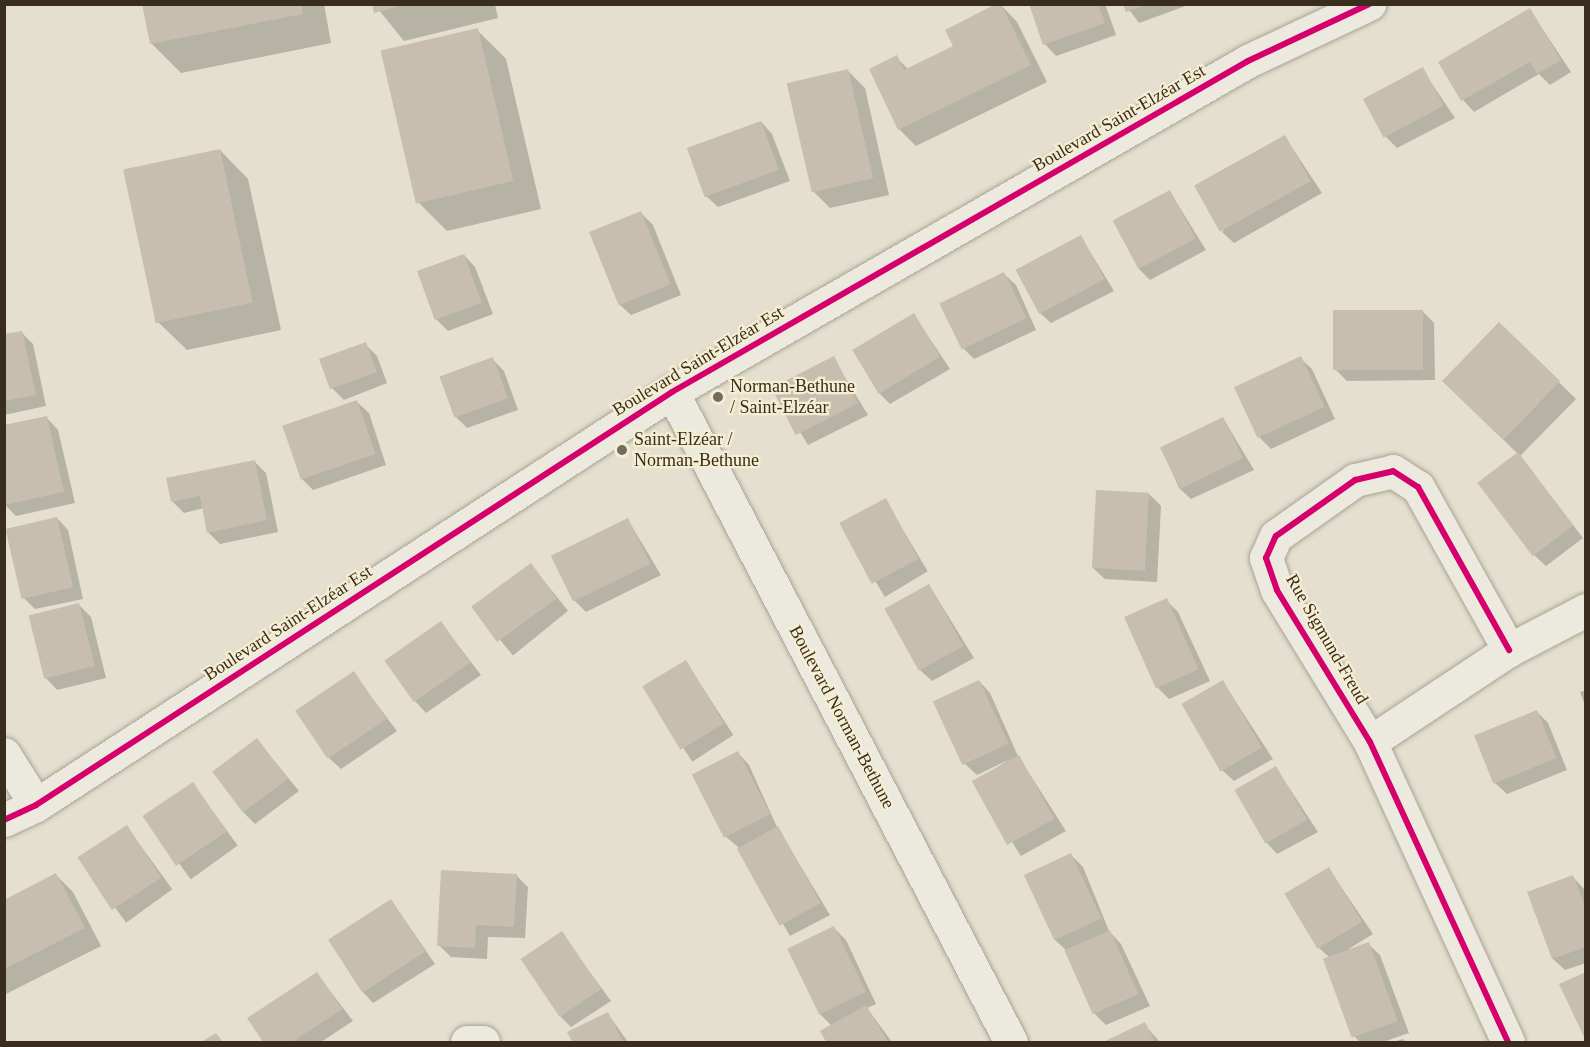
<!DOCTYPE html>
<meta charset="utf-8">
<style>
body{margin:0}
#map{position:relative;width:1590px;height:1047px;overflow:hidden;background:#e4dfce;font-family:"Times New Roman",serif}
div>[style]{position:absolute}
.shadow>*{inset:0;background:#0003;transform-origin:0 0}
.building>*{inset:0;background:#c8beaf;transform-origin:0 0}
.roads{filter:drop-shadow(0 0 2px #aaa496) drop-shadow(0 0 2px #aaa496)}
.minor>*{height:33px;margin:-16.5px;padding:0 16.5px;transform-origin:16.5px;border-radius:16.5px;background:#ece9df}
.tertiary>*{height:33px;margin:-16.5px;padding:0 16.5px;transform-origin:16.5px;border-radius:16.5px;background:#ece9df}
.cycleway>*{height:6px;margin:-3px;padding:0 3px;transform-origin:3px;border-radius:3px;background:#d6006c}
.dots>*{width:16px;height:16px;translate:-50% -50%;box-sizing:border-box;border:3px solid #f6eed3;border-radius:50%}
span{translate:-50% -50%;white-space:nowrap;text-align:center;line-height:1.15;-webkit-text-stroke:4.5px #f6eed3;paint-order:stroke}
.street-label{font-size:18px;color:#392d1e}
.poi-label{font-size:18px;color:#392d1e}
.left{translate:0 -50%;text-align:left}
.frame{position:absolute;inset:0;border:6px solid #392d1e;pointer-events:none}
</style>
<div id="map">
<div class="shadow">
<div style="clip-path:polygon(144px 4px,324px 4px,331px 43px,181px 73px,152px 44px)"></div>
<div style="clip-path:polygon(374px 4px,495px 4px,498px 18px,404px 41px)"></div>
<div style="clip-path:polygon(1000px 4px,1017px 22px,1047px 82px,916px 146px,899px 129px,896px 57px,909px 70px,955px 47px)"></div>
<div style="clip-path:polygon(1030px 4px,1105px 4px,1116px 35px,1056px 56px,1045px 44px)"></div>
<div style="clip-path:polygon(1125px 4px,1191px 4px,1139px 23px)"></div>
<div style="clip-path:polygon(1530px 10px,1571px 72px,1550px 85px,1539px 74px,1474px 112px,1463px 100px)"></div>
<div style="clip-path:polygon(477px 30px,506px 59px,541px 209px,447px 231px,418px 202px)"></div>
<div style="clip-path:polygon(1422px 69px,1455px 118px,1397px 148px,1386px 137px)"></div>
<div style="clip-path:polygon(848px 71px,865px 88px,889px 195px,830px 208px,813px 191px)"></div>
<div style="clip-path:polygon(761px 122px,772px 134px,790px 181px,718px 207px,706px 196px)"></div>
<div style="clip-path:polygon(1285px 137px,1322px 193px,1234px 243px,1222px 232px)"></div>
<div style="clip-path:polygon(220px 150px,248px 179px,281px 330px,187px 350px,158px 322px)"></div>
<div style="clip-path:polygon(1170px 192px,1206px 250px,1150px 280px,1138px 268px)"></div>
<div style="clip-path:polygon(641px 213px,653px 225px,681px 295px,631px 315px,619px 304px)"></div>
<div style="clip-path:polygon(1081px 237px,1114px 291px,1051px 323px,1039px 312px)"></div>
<div style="clip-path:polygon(464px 255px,475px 267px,493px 314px,448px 331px,436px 319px)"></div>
<div style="clip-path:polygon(1004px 274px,1016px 285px,1036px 330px,974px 359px,962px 347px)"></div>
<div style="clip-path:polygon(1423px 312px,1434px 323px,1435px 380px,1347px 381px,1336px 370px)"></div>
<div style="clip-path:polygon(914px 315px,950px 369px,890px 404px,878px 392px)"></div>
<div style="clip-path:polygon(1499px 324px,1576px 399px,1520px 456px,1583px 538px,1546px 566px,1534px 555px,1518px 454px,1461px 398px)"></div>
<div style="clip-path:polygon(21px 332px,33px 344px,46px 406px,4px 415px,4px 336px)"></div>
<div style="clip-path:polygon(365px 344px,377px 356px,387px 383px,344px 400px,332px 388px)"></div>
<div style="clip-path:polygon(833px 358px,868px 415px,808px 445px,773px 388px)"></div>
<div style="clip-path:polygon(1300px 358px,1312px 369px,1335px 419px,1271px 449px,1259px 437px)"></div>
<div style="clip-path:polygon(492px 359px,504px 371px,518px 410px,467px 428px,455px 416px)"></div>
<div style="clip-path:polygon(357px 402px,369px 413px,386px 465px,313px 490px,301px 478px)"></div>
<div style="clip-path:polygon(47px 418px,58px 430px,75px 503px,16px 516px,4px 504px)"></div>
<div style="clip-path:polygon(1223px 418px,1254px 470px,1191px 499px,1179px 488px,1161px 447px)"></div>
<div style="clip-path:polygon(254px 461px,266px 473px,278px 532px,220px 544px,208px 532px,204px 508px,184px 513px,172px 501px)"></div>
<div style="clip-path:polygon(1149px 494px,1161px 506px,1157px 582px,1105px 579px,1093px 568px)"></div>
<div style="left:885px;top:500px;width:83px;height:50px;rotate:59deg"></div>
<div style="clip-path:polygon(57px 518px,68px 530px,83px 599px,35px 609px,23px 597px)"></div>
<div style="clip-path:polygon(628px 520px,661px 575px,586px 612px,574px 600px)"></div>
<div style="left:531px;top:565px;width:59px;height:71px;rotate:51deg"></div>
<div style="clip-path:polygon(929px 585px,974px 658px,932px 681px,920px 670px)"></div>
<div style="clip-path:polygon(1166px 600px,1178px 612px,1210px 681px,1169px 699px,1157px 687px)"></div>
<div style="clip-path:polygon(79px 605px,91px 617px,106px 678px,57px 690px,46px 678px)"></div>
<div style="clip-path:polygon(441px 623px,481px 675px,426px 713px,415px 701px)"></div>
<div style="left:686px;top:662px;width:87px;height:49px;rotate:57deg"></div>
<div style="clip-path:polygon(353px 673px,397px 731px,341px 769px,329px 758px)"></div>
<div style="clip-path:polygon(979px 681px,990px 693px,1018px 756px,1066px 831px,1021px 856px,974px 783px,1008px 760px,977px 775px,965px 764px)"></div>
<div style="clip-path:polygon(1223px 682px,1273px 759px,1234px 781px,1222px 770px)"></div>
<div style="clip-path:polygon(1586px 690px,1586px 708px,1580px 692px)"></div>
<div style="clip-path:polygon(1537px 712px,1548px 723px,1567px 770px,1507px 794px,1495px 783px,1476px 737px)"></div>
<div style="clip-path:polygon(257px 740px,299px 791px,255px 824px,243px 812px)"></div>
<div style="clip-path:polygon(738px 753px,749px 765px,777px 827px,830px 915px,790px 936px,738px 847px,725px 836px)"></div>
<div style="clip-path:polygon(1276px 768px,1318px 832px,1277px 854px,1266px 842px)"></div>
<div style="left:193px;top:784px;width:76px;height:58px;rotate:54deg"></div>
<div style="left:127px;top:827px;width:77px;height:57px;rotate:54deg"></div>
<div style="clip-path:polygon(1071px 855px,1083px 867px,1109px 931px,1121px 944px,1150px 1006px,1106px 1025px,1095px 1014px,1066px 950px,1054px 939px)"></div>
<div style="clip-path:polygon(1329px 869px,1373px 934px,1347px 950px,1368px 944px,1380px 955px,1409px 1033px,1383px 1042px,1360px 1042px,1355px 1037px,1330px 958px,1319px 948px)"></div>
<div style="clip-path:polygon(56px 875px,73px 892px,101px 946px,4px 995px,4px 901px)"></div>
<div style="clip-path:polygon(516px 875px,528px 887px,525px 938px,488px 937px,487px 959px,451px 957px,439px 945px)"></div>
<div style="clip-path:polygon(1573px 877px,1586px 891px,1586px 963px,1565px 970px,1553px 959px,1529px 893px)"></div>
<div style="clip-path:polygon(391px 900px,435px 964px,373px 1003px,362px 991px)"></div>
<div style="clip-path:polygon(834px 928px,846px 940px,876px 1004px,867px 1008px,892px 1042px,828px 1042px,822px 1032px,832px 1026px,819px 1013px)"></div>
<div style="clip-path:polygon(561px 933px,611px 1001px,571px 1027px,560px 1016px)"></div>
<div style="clip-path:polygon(317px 974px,353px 1021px,321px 1042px,265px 1042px,249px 1018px)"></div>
<div style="clip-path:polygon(608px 1014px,628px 1042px,574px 1042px,569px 1033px)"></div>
<div style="clip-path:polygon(1144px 1024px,1160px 1042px,1106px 1042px)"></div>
<div style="clip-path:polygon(1403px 1039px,1406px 1042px,1393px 1042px)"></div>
</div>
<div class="building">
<div style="clip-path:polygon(142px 4px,301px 4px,303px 14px,150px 44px)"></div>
<div style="clip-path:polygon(372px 4px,404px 4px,404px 5px,374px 13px)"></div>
<div style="clip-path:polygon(996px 4px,1001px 4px,1031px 65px,898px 130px,869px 69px,897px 55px,904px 70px,953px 46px,945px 30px)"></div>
<div style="clip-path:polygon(1029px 4px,1098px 4px,1105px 23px,1043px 45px)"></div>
<div style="clip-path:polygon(1123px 4px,1147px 4px,1147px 5px,1126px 12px)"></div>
<div style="clip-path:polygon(1530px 8px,1561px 60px,1537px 74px,1530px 62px,1461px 101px,1438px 62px)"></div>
<div style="left:478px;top:28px;width:157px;height:100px;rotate:77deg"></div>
<div style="left:1423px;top:67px;width:44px;height:68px;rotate:62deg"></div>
<div style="left:848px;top:69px;width:112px;height:63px;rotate:77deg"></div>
<div style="left:761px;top:121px;width:52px;height:79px;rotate:70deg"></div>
<div style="left:1285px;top:135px;width:53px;height:104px;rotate:61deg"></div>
<div style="left:220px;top:149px;width:157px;height:99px;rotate:78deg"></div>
<div style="left:1170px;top:190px;width:55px;height:65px;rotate:62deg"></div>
<div style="left:641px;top:211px;width:79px;height:56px;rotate:68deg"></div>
<div style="left:1081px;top:235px;width:50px;height:74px;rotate:62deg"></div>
<div style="left:464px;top:254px;width:52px;height:50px;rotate:70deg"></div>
<div style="left:1004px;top:272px;width:51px;height:72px;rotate:64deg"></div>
<div style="left:1333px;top:310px;width:90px;height:60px"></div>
<div style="left:914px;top:313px;width:51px;height:72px;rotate:59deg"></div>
<div style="left:1499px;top:322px;width:85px;height:82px;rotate:44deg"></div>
<div style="clip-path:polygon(22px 331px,36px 395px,4px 401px,4px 334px)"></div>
<div style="left:366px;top:342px;width:32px;height:50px;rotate:70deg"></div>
<div style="left:834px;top:356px;width:53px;height:70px;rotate:63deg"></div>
<div style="left:1301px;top:356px;width:56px;height:74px;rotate:65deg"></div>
<div style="left:493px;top:357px;width:44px;height:57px;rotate:70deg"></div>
<div style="left:357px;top:400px;width:57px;height:79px;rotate:71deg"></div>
<div style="clip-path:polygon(47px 416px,64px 492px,4px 505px,4px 425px)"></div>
<div style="left:1223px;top:417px;width:46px;height:70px;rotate:64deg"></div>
<div style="left:1518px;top:452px;width:92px;height:51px;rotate:53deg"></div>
<div style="clip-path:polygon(255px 460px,267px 520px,207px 533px,200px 496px,171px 502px,166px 478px)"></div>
<div style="left:1096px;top:490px;width:53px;height:78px;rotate:3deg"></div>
<div style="left:886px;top:498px;width:69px;height:53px;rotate:62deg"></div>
<div style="left:57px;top:517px;width:72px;height:53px;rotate:77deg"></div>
<div style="left:628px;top:518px;width:51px;height:86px;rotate:64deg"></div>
<div style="left:531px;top:563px;width:44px;height:74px;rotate:54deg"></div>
<div style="left:929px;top:584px;width:71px;height:51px;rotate:61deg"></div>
<div style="left:1167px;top:598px;width:78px;height:47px;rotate:66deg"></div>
<div style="left:79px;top:603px;width:65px;height:52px;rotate:76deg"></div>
<div style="left:441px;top:621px;width:51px;height:69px;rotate:55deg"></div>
<div style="left:686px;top:660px;width:74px;height:51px;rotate:59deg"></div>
<div style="left:354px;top:671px;width:58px;height:71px;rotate:56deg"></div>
<div style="left:979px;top:680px;width:70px;height:51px;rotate:65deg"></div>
<div style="left:1223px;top:680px;width:78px;height:48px;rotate:60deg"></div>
<div style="left:1537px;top:710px;width:52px;height:68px;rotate:68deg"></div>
<div style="left:257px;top:738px;width:51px;height:56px;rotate:53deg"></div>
<div style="left:738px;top:751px;width:71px;height:52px;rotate:63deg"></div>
<div style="left:1019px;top:755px;width:73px;height:54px;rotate:61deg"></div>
<div style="left:1276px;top:766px;width:62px;height:48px;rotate:60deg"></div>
<div style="left:193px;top:782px;width:60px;height:61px;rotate:56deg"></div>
<div style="left:127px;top:825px;width:63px;height:59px;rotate:57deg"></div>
<div style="left:778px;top:826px;width:88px;height:47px;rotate:61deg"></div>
<div style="left:1071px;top:853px;width:72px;height:52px;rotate:65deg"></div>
<div style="left:1329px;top:867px;width:64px;height:52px;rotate:59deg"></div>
<div style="clip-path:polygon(441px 870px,517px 874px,514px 927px,476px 925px,475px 948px,437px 946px)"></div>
<div style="clip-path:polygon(56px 873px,85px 928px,4px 969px,4px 900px)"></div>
<div style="clip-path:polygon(1573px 875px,1586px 909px,1586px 947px,1552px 959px,1527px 892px)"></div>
<div style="left:391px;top:899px;width:63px;height:75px;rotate:57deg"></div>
<div style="left:834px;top:926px;width:73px;height:52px;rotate:64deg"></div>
<div style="left:1110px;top:930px;width:70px;height:50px;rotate:66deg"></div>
<div style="left:562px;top:931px;width:70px;height:50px;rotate:56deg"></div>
<div style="left:1369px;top:942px;width:84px;height:49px;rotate:70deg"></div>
<div style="clip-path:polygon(317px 972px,342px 1009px,292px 1042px,263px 1042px,247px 1018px)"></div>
<div style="clip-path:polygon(1586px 972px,1586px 1041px,1559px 984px)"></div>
<div style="clip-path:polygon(866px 1005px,888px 1042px,826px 1042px,820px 1031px)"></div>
<div style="clip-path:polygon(608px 1012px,623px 1042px,572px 1042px,567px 1032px)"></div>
<div style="clip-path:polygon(1145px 1022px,1155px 1042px,1103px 1042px)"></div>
<div style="clip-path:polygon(216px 1033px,223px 1042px,201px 1042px)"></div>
</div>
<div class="roads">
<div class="minor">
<div style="left:672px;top:392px;width:733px;rotate:62.46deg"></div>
<div style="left:1370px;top:742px;width:167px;rotate:-33.5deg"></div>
<div style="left:1509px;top:650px;width:87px;rotate:-27.5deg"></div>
<div style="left:4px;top:754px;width:60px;rotate:57.9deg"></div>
<div style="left:467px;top:1042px;width:16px"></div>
<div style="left:1508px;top:1042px;width:330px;rotate:-114.7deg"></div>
<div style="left:1370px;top:742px;width:178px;rotate:-121.5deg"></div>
<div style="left:1277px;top:590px;width:34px;rotate:-109deg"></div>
<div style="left:1266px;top:558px;width:24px;rotate:-66deg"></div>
<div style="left:1276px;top:536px;width:97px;rotate:-35.3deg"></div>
<div style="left:1355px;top:480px;width:39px;rotate:-13deg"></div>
<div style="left:1393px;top:471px;width:30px;rotate:33deg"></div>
<div style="left:1418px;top:487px;width:187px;rotate:60.8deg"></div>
</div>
<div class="tertiary">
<div style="left:4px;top:820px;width:35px;rotate:-25deg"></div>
<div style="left:36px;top:805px;width:758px;rotate:-33deg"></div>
<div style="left:672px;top:392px;width:664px;rotate:-29.88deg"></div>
<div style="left:1248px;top:61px;width:134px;rotate:-25.2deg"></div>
</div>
</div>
<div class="cycleway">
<div style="left:4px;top:820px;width:35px;rotate:-25deg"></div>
<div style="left:36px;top:805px;width:758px;rotate:-33deg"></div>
<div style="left:672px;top:392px;width:664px;rotate:-29.88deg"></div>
<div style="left:1248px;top:61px;width:134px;rotate:-25.2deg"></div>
<div style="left:1508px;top:1042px;width:330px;rotate:-114.7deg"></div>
<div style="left:1370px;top:742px;width:178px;rotate:-121.5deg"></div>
<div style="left:1277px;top:590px;width:34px;rotate:-109deg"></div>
<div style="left:1266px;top:558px;width:24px;rotate:-66deg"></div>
<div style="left:1276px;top:536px;width:97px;rotate:-35.3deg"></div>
<div style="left:1355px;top:480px;width:39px;rotate:-13deg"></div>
<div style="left:1393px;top:471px;width:30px;rotate:33deg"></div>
<div style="left:1418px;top:487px;width:187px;rotate:60.8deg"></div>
</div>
<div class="dots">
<div style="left:718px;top:397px;background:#756b5c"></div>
<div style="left:622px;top:450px;background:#756b5c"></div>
</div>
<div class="street-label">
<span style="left:1119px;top:118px;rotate:-30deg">Boulevard Saint-Elzéar Est</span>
<span style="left:698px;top:361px;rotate:-31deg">Boulevard Saint-Elzéar Est</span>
<span style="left:288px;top:623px;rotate:-33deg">Boulevard Saint-Elzéar Est</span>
<span style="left:1327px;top:639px;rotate:60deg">Rue Sigmund-Freud</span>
<span style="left:842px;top:717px;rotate:62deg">Boulevard Norman-Bethune</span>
</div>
<div class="poi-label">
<span class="left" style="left:730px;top:397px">Norman-Bethune<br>/ Saint-Elzéar</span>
<span class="left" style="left:634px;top:450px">Saint-Elzéar /<br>Norman-Bethune</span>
</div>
<div class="frame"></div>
</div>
